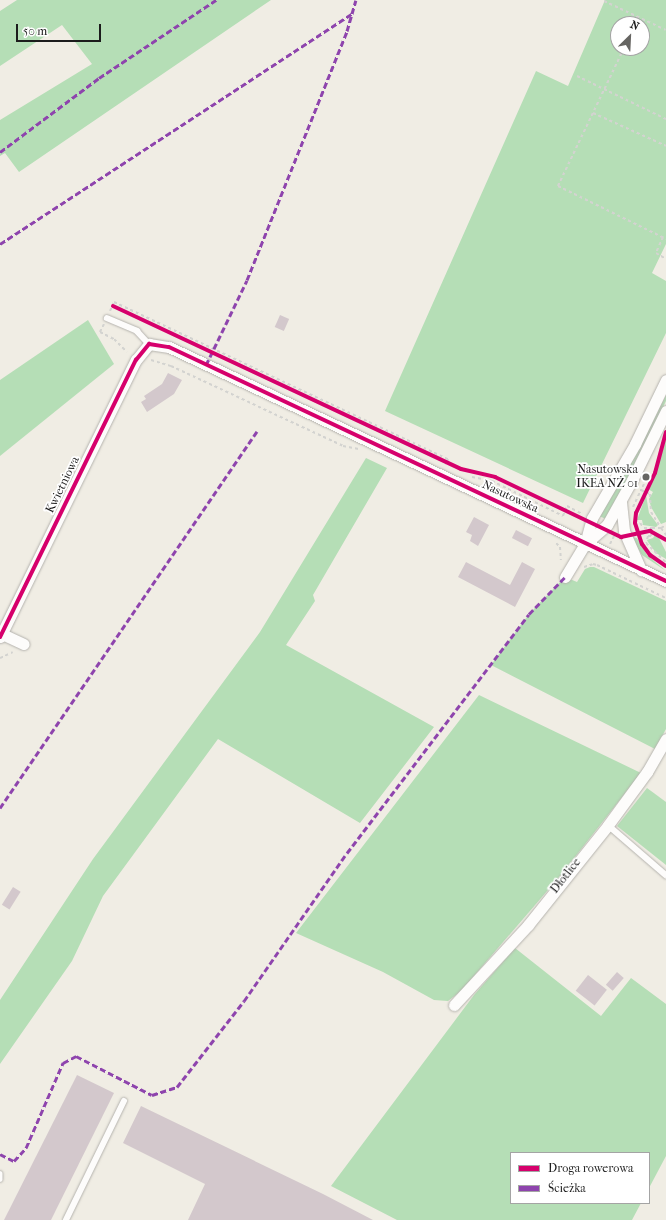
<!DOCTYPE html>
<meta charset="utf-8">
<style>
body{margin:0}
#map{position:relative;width:666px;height:1220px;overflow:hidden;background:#f0ede4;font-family:"IM FELL French Canon",serif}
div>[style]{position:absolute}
.green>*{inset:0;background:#b5deb6}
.building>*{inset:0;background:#d3c8cc;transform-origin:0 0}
.path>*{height:2px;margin-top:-1px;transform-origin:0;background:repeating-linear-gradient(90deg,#d3d3d0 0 3px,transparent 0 6px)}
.roads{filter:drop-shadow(0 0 1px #b5b3ae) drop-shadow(0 0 1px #b5b3ae)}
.service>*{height:5.5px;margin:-2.75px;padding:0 2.75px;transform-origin:2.75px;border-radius:2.75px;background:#fdfcfb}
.minor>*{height:11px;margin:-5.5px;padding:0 5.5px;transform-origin:5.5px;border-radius:5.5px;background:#fdfcfb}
.quiet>*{height:3px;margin-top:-1.5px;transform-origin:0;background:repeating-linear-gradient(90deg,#8e44ad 0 6px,transparent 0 9px)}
.cycleway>*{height:4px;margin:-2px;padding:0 2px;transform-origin:2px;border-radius:2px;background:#d6006c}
.dots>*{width:11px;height:11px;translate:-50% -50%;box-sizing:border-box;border:2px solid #fff;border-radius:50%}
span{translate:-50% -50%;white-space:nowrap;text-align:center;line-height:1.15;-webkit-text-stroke:3.5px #fff;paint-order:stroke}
.poi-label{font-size:12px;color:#1c1c1c}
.right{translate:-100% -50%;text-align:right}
.street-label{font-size:12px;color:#1c1c1c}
.legend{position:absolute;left:510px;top:1152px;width:140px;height:52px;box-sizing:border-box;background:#fff;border:1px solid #a4a4a4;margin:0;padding:5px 7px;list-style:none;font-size:12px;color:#1c1c1c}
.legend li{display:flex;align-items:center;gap:8px;height:20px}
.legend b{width:20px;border:1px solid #a4a4a4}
.north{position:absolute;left:610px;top:16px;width:40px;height:40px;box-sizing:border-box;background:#fff;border:1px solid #a4a4a4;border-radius:50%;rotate:24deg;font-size:11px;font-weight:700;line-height:16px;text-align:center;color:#1c1c1c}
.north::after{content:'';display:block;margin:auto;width:14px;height:18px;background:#666562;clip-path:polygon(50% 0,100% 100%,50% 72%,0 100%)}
.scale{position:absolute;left:16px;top:24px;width:85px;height:18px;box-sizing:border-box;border:2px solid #1c1c1c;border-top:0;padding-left:5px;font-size:12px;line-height:14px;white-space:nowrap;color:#1c1c1c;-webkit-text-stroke:3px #fff;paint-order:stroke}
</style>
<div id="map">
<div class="green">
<div style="clip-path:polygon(17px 0,271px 0,19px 172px,5px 153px,0 156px,0 120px,92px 64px,62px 25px,0 66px,0 11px)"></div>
<div style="clip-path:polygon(evenodd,605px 0,666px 0,666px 244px,652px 273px,666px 281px,666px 333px,583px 503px,385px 411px,536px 71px,568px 86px,605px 0,618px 24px,642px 24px,642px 48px,618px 48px,618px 24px)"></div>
<div style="clip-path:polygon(88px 320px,114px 364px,0 456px,0 380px)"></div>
<div style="clip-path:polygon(666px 395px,666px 401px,637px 461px,606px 519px,599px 516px,636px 455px)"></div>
<div style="clip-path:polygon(666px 438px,666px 522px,661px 524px,651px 507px,649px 499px,653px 492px,648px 489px,655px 477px)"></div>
<div style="clip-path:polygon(366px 458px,387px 468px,313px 595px,315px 601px,286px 645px,434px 727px,360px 823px,218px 739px,103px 896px,72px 961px,0 1064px,0 1000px,93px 859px,260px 632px)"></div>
<div style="clip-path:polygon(646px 495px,649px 513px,658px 525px,656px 527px,643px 525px,642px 520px,637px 520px)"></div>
<div style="clip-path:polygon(655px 535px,658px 536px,666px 552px,666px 559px,656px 553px,648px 542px,647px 540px,653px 538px)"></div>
<div style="clip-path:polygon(631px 537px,637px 538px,647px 555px,666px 571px,642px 555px)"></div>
<div style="clip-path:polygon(590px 567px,594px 567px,666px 601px,666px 729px,655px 749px,491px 665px,529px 614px,565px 577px,577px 582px,585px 569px)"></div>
<div style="clip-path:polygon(479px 695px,641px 773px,560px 876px,461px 991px,448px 1001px,434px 1000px,383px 972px,296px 933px)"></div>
<div style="clip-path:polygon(647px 788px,666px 802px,666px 865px,617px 826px)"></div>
<div style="clip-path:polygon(515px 948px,601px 1016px,631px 978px,666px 1004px,666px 1156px,649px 1188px,649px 1153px,511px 1153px,511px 1203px,641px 1203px,632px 1220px,397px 1220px,331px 1186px,474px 995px)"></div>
</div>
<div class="building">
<div style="left:280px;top:315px;width:10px;height:13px;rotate:24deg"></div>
<div style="clip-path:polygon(168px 373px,182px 380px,174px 394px,147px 412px,141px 402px,146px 399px,144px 396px,162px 384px)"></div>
<div style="clip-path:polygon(474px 517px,489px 525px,478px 546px,470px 541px,472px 535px,466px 532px)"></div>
<div style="left:516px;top:530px;width:18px;height:9px;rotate:27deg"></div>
<div style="clip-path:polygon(466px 562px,510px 585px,522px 562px,535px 569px,515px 607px,458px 577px)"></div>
<div style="left:13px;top:887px;width:9px;height:21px;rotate:32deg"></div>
<div style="left:617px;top:972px;width:9px;height:17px;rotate:41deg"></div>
<div style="left:588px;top:975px;width:24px;height:20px;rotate:38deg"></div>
<div style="clip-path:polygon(77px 1075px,114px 1093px,51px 1220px,4px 1220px)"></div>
<div style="clip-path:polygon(141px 1106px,323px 1194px,373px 1220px,188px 1220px,205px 1184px,123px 1143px)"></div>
</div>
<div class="path">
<div style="left:604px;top:1px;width:68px;rotate:25.1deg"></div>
<div style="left:636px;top:24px;width:6px;rotate:-72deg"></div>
<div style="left:624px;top:48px;width:153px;rotate:115.6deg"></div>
<div style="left:558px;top:186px;width:120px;rotate:26.1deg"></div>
<div style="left:577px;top:76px;width:99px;rotate:25.8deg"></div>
<div style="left:593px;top:113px;width:80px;rotate:24.3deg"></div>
<div style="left:663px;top:237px;width:17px;rotate:114deg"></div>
<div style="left:656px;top:253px;width:12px;rotate:31deg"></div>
<div style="left:110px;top:311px;width:10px;rotate:-66deg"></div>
<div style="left:114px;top:302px;width:369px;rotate:25.2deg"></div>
<div style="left:448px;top:459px;width:6px;rotate:108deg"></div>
<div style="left:104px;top:324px;width:9px;rotate:117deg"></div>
<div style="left:100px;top:332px;width:16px;rotate:27deg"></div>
<div style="left:114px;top:339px;width:18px;rotate:45deg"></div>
<div style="left:151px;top:360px;width:21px;rotate:17deg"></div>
<div style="left:171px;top:366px;width:190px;rotate:24.9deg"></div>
<div style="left:343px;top:446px;width:16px;rotate:11deg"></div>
<div style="left:472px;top:477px;width:20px;rotate:11deg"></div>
<div style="left:492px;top:481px;width:79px;rotate:26.2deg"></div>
<div style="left:563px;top:516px;width:11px;rotate:-68deg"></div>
<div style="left:567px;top:506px;width:17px;rotate:28deg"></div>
<div style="left:644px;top:484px;width:7px;rotate:117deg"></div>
<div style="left:641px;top:490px;width:10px;rotate:24deg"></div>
<div style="left:650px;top:494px;width:18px;rotate:87deg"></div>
<div style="left:651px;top:512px;width:19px;rotate:58deg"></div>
<div style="left:661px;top:528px;width:6px;rotate:-31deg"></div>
<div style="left:633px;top:507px;width:19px;rotate:-65deg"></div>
<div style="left:634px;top:525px;width:6px;rotate:-18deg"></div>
<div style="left:640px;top:523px;width:6px;rotate:51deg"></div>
<div style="left:644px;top:528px;width:8px"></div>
<div style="left:652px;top:528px;width:8px;rotate:97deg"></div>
<div style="left:651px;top:536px;width:3px;rotate:180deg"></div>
<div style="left:648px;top:536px;width:7px;rotate:106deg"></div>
<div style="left:646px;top:543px;width:28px;rotate:44deg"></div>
<div style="left:652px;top:528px;width:9px"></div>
<div style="left:661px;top:528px;width:9px;rotate:54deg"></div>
<div style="left:556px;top:543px;width:6px;rotate:45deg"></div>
<div style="left:560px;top:547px;width:13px;rotate:86deg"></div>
<div style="left:610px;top:544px;width:9px;rotate:-63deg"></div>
<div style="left:584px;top:567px;width:9px;rotate:-18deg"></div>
<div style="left:593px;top:564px;width:4px;rotate:14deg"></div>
<div style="left:597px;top:565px;width:76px;rotate:25.6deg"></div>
<div style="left:0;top:658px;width:14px;rotate:-25deg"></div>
</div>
<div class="roads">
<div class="service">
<div style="left:107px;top:318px;width:33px;rotate:23deg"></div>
<div style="left:137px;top:331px;width:18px;rotate:47deg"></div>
<div style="left:608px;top:825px;width:77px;rotate:40.8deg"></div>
<div style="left:0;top:1174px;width:5px;rotate:90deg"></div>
<div style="left:66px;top:1220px;width:132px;rotate:-64deg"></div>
</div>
<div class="minor">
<div style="left:621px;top:502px;width:29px;rotate:84deg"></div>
<div style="left:624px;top:531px;width:43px;rotate:66.4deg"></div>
<div style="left:585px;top:544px;width:29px;rotate:-41deg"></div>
<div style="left:607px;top:525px;width:51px;rotate:-60.9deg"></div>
<div style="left:632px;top:480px;width:77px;rotate:-63.8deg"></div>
<div style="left:565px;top:577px;width:39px;rotate:-59deg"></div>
<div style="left:585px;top:544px;width:27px;rotate:-75deg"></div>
<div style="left:592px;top:518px;width:86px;rotate:-59.8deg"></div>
<div style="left:635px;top:444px;width:71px;rotate:-64.2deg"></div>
<div style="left:0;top:633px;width:26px;rotate:25deg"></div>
<div style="left:0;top:637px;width:309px;rotate:-63.9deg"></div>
<div style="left:136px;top:360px;width:21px;rotate:-51deg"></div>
<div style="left:149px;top:344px;width:20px;rotate:9deg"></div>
<div style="left:169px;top:347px;width:549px;rotate:25.21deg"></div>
<div style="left:454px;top:1005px;width:109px;rotate:-47.2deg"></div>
<div style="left:528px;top:925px;width:128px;rotate:-51.3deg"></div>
<div style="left:608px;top:825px;width:66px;rotate:-53.7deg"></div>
<div style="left:647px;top:772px;width:38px;rotate:-60deg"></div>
</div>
</div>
<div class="quiet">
<div style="left:0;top:152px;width:124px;rotate:-36.8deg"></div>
<div style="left:99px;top:78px;width:141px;rotate:-33.7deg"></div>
<div style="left:0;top:244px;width:420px;rotate:-33.2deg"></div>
<div style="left:206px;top:365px;width:94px;rotate:-64.2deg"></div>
<div style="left:247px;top:280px;width:268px;rotate:-68.1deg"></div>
<div style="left:347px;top:31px;width:32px;rotate:-74deg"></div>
<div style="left:0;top:808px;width:458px;rotate:-55.7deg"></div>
<div style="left:0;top:1154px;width:16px;rotate:27deg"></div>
<div style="left:14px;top:1161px;width:18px;rotate:-47deg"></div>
<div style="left:26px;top:1148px;width:93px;rotate:-66.5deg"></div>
<div style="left:63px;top:1063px;width:15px;rotate:-28deg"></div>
<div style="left:76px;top:1056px;width:85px;rotate:27.2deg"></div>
<div style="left:152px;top:1095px;width:26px;rotate:-18deg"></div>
<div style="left:177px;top:1087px;width:109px;rotate:-52.1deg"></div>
<div style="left:244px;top:1001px;width:180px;rotate:-55.2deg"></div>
<div style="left:347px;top:853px;width:300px;rotate:-52.7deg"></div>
<div style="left:529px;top:614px;width:52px;rotate:-45.8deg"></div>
</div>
<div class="cycleway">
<div style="left:113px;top:306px;width:384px;rotate:25.1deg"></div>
<div style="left:461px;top:469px;width:35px;rotate:13deg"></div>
<div style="left:495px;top:477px;width:140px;rotate:25.5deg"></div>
<div style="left:621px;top:537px;width:30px;rotate:-12deg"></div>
<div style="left:650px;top:531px;width:18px;rotate:29deg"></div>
<div style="left:666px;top:432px;width:42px;rotate:105deg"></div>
<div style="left:655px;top:473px;width:44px;rotate:115.4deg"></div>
<div style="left:636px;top:513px;width:10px;rotate:96deg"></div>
<div style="left:635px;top:523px;width:22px;rotate:72deg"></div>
<div style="left:642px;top:544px;width:14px;rotate:54deg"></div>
<div style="left:650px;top:555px;width:19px;rotate:35deg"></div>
<div style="left:0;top:637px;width:309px;rotate:-63.9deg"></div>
<div style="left:136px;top:360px;width:21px;rotate:-51deg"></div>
<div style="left:149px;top:344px;width:20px;rotate:9deg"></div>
<div style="left:169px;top:347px;width:549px;rotate:25.21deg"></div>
</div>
<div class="dots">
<div style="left:646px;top:477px;background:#666562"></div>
</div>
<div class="poi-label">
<span class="right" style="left:638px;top:477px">Nasutowska<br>IKEA NŻ 01</span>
</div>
<div class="street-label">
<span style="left:63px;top:485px;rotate:-64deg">Kwietniowa</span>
<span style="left:510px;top:497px;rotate:25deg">Nasutowska</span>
<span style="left:566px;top:876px;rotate:-52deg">Dłotlice</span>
</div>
<ul class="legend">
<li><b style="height:5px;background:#d6006c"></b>Droga rowerowa</li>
<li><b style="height:5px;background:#8e44ad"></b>Ścieżka</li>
</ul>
<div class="north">N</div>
<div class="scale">50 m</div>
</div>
